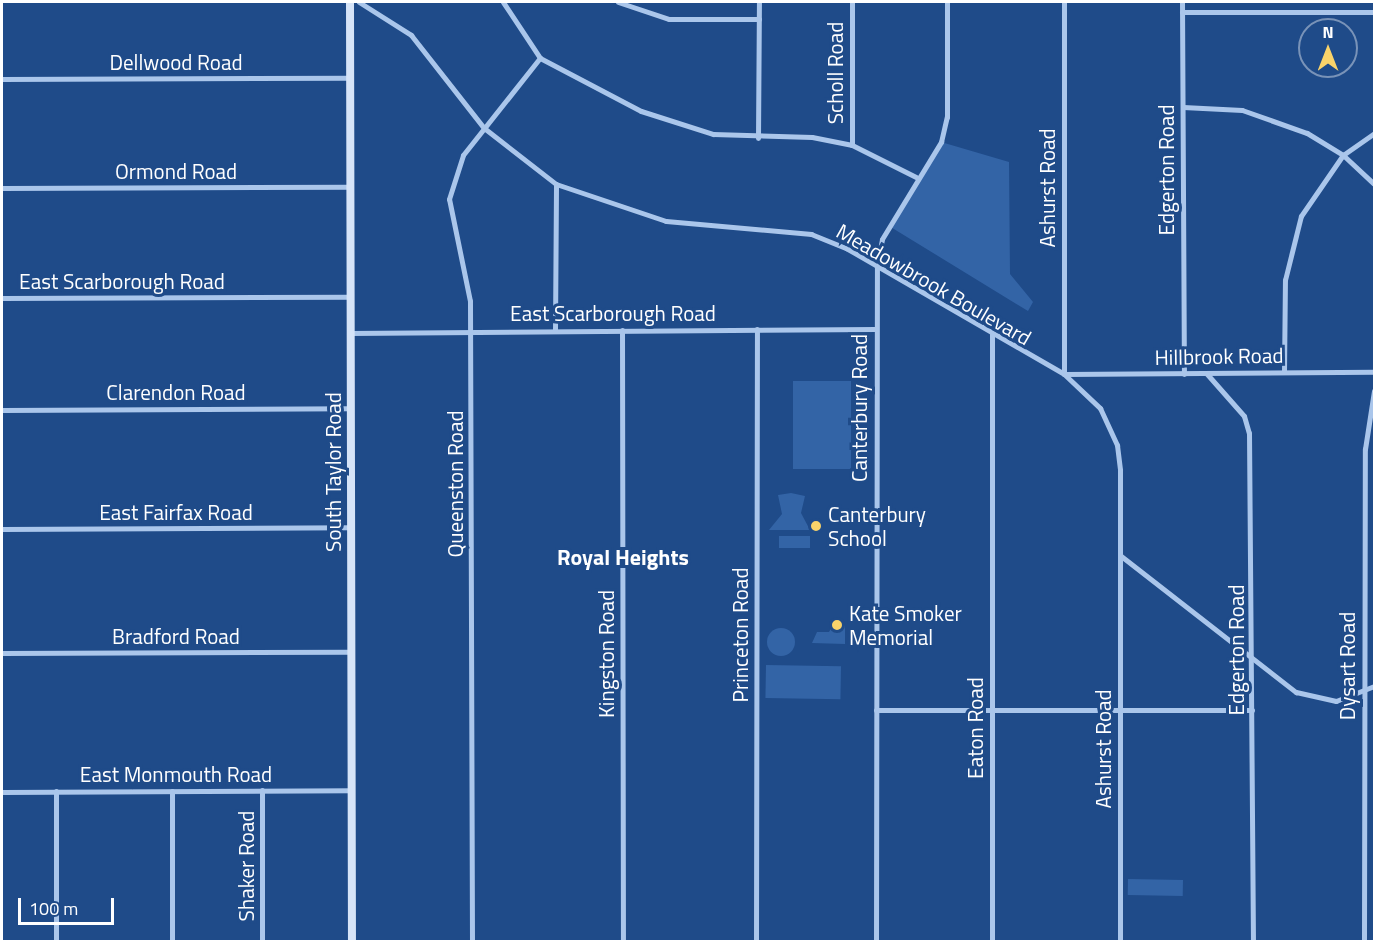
<!DOCTYPE html>
<style>
body{margin:0}
#map{position:relative;width:1376px;height:943px;overflow:hidden;background:#1f4b89;font-family:"Titillium Web",sans-serif}
div>[style]{position:absolute}
.green>*{inset:0;background:#3364a6;transform-origin:0 0}
.round{border-radius:50%}
.street>*{height:5px;margin:-2.5px;padding:0 2.5px;transform-origin:2.5px;border-radius:2.5px;background:#aac6eb}
.secondary>*{height:8px;margin:-4px;padding:0 4px;transform-origin:4px;border-radius:4px;background:#d6e4f8}
.dots>*{width:16px;height:16px;translate:-50% -50%;box-sizing:border-box;border:3px solid #1f4b89;border-radius:50%}
span{translate:-50% -50%;white-space:nowrap;text-align:center;line-height:1.15;-webkit-text-stroke:6px #1f4b89;paint-order:stroke}
.street-label{font-size:21px;color:#fff}
.poi-label{font-size:21px;color:#fff}
.left{translate:0 -50%;text-align:left}
.neighbourhood-label{font-size:22px;color:#fff;font-weight:700}
.frame{position:absolute;inset:0;border:3px solid #fff;pointer-events:none}
.north{position:absolute;left:1298px;top:18px;width:60px;height:60px;box-sizing:border-box;background:#1f4b89;border:2px solid #7993b8;border-radius:50%;rotate:0deg;font-size:16px;font-weight:700;line-height:24px;text-align:center;color:#fff}
.north::after{content:'';display:block;margin:auto;width:21px;height:27px;background:#f9d36a;clip-path:polygon(50% 0,100% 100%,50% 72%,0 100%)}
.scale{position:absolute;left:18px;top:898px;width:96px;height:27px;box-sizing:border-box;border:3px solid #fff;border-top:0;padding-left:8px;font-size:18px;line-height:21px;white-space:nowrap;color:#fff;-webkit-text-stroke:4px #1f4b89;paint-order:stroke}
</style>
<div id="map">
<div class="green">
<div style="clip-path:polygon(941px 142px,1009px 162px,1010px 274px,1033px 302px,1028px 311px,889px 226px)"></div>
<div style="left:793px;top:381px;width:58px;height:88px"></div>
<div style="clip-path:polygon(791px 493px,805px 496px,801px 513px,810px 530px,769px 530px,782px 514px,778px 495px)"></div>
<div style="left:810px;top:536px;width:12px;height:31px;rotate:90deg"></div>
<div style="clip-path:polygon(833px 625px,845px 625px,845px 644px,812px 643px,817px 632px,829px 632px)"></div>
<div class="round" style="left:767px;top:628px;width:28px;height:28px"></div>
<div style="left:766px;top:665px;width:75px;height:33px;rotate:1deg"></div>
<div style="left:1128px;top:879px;width:55px;height:16px;rotate:1deg"></div>
</div>
<div class="street">
<div style="left:359px;top:2px;width:62px;rotate:32.4deg"></div>
<div style="left:411px;top:35px;width:118px;rotate:51.9deg"></div>
<div style="left:484px;top:128px;width:91px;rotate:37.9deg"></div>
<div style="left:556px;top:184px;width:116px;rotate:18.6deg"></div>
<div style="left:666px;top:221px;width:146px;rotate:5.1deg"></div>
<div style="left:811px;top:234px;width:38px;rotate:22deg"></div>
<div style="left:846px;top:248px;width:252px;rotate:30deg"></div>
<div style="left:1064px;top:374px;width:50px;rotate:43.4deg"></div>
<div style="left:1100px;top:408px;width:41px;rotate:65.3deg"></div>
<div style="left:1117px;top:445px;width:25px;rotate:83deg"></div>
<div style="left:1120px;top:470px;width:472px;rotate:90deg"></div>
<div style="left:503px;top:2px;width:67px;rotate:56.5deg"></div>
<div style="left:540px;top:58px;width:114px;rotate:27.7deg"></div>
<div style="left:641px;top:111px;width:76px;rotate:17.7deg"></div>
<div style="left:713px;top:134px;width:99px;rotate:1.7deg"></div>
<div style="left:812px;top:137px;width:41px;rotate:11.3deg"></div>
<div style="left:852px;top:145px;width:72px;rotate:26.6deg"></div>
<div style="left:618px;top:2px;width:54px;rotate:18.4deg"></div>
<div style="left:669px;top:19px;width:90px"></div>
<div style="left:852px;top:2px;width:143px;rotate:90deg"></div>
<div style="left:1064px;top:2px;width:372px;rotate:90deg"></div>
<div style="left:1182px;top:2px;width:372px;rotate:89.7deg"></div>
<div style="left:1182px;top:12px;width:192px"></div>
<div style="left:2px;top:79px;width:348px;rotate:-0.2deg"></div>
<div style="left:1183px;top:107px;width:59px;rotate:2.9deg"></div>
<div style="left:1242px;top:110px;width:69px;rotate:19.5deg"></div>
<div style="left:1307px;top:133px;width:42px;rotate:31.4deg"></div>
<div style="left:1343px;top:155px;width:42px;rotate:43.1deg"></div>
<div style="left:758px;top:138px;width:136px;rotate:-89.6deg"></div>
<div style="left:2px;top:188px;width:348px;rotate:-0.2deg"></div>
<div style="left:2px;top:298px;width:348px;rotate:-0.2deg"></div>
<div style="left:555px;top:330px;width:146px;rotate:-89.6deg"></div>
<div style="left:622px;top:330px;width:612px;rotate:89.91deg"></div>
<div style="left:350px;top:333px;width:526px;rotate:-0.44deg"></div>
<div style="left:1284px;top:372px;width:92px;rotate:-89.4deg"></div>
<div style="left:1285px;top:280px;width:66px;rotate:-76deg"></div>
<div style="left:1301px;top:216px;width:74px;rotate:-55.5deg"></div>
<div style="left:1343px;top:155px;width:38px;rotate:-35deg"></div>
<div style="left:1065px;top:374px;width:309px;rotate:-0.4deg"></div>
<div style="left:1207px;top:374px;width:56px;rotate:48.6deg"></div>
<div style="left:1244px;top:416px;width:18px;rotate:74deg"></div>
<div style="left:1249px;top:433px;width:509px;rotate:89.55deg"></div>
<div style="left:2px;top:410px;width:348px;rotate:-0.3deg"></div>
<div style="left:2px;top:529px;width:349px;rotate:-0.3deg"></div>
<div style="left:1121px;top:556px;width:222px;rotate:37.9deg"></div>
<div style="left:1296px;top:692px;width:41px;rotate:12.7deg"></div>
<div style="left:1336px;top:701px;width:41px;rotate:-21.5deg"></div>
<div style="left:2px;top:653px;width:349px;rotate:-0.2deg"></div>
<div style="left:876px;top:710px;width:376px"></div>
<div style="left:262px;top:790px;width:152px;rotate:90deg"></div>
<div style="left:56px;top:791px;width:151px;rotate:90deg"></div>
<div style="left:172px;top:791px;width:151px;rotate:90deg"></div>
<div style="left:2px;top:792px;width:350px;rotate:-0.3deg"></div>
<div style="left:472px;top:942px;width:641px;rotate:-90.18deg"></div>
<div style="left:470px;top:301px;width:104px;rotate:-101.6deg"></div>
<div style="left:449px;top:199px;width:46px;rotate:-72.3deg"></div>
<div style="left:463px;top:155px;width:124px;rotate:-51.6deg"></div>
<div style="left:756px;top:942px;width:613px;rotate:-89.91deg"></div>
<div style="left:876px;top:942px;width:677px;rotate:-89.92deg"></div>
<div style="left:877px;top:265px;width:26px;rotate:-79deg"></div>
<div style="left:882px;top:239px;width:114px;rotate:-58.7deg"></div>
<div style="left:941px;top:142px;width:26px;rotate:-77deg"></div>
<div style="left:947px;top:117px;width:115px;rotate:-90deg"></div>
<div style="left:992px;top:942px;width:608px;rotate:-90deg"></div>
<div style="left:1364px;top:942px;width:493px;rotate:-89.9deg"></div>
<div style="left:1365px;top:449px;width:59px;rotate:-81.2deg"></div>
</div>
<div class="secondary">
<div style="left:350px;top:2px;width:940px;rotate:89.88deg"></div>
</div>
<div class="dots">
<div style="left:816px;top:526px;background:#f9d36a"></div>
<div style="left:837px;top:625px;background:#f9d36a"></div>
</div>
<div class="street-label">
<span style="left:176px;top:62px">Dellwood Road</span>
<span style="left:835px;top:73px;rotate:-90deg">Scholl Road</span>
<span style="left:1166px;top:170px;rotate:-90deg">Edgerton Road</span>
<span style="left:176px;top:171px">Ormond Road</span>
<span style="left:1047px;top:188px;rotate:-90deg">Ashurst Road</span>
<span style="left:122px;top:281px">East Scarborough Road</span>
<span style="left:934px;top:284px;rotate:30deg">Meadowbrook Boulevard</span>
<span style="left:613px;top:313px">East Scarborough Road</span>
<span style="left:1219px;top:356px;rotate:-1deg">Hillbrook Road</span>
<span style="left:176px;top:392px">Clarendon Road</span>
<span style="left:859px;top:408px;rotate:-90deg">Canterbury Road</span>
<span style="left:333px;top:472px;rotate:-90deg">South Taylor Road</span>
<span style="left:455px;top:484px;rotate:-90deg">Queenston Road</span>
<span style="left:176px;top:512px">East Fairfax Road</span>
<span style="left:740px;top:635px;rotate:-90deg">Princeton Road</span>
<span style="left:176px;top:636px">Bradford Road</span>
<span style="left:1236px;top:650px;rotate:-90deg">Edgerton Road</span>
<span style="left:606px;top:654px;rotate:-90deg">Kingston Road</span>
<span style="left:1347px;top:666px;rotate:-90deg">Dysart Road</span>
<span style="left:975px;top:728px;rotate:-90deg">Eaton Road</span>
<span style="left:1103px;top:749px;rotate:-90deg">Ashurst Road</span>
<span style="left:176px;top:774px">East Monmouth Road</span>
<span style="left:246px;top:866px;rotate:-90deg">Shaker Road</span>
</div>
<div class="poi-label">
<span class="left" style="left:828px;top:526px">Canterbury<br>School</span>
<span class="left" style="left:849px;top:625px">Kate Smoker<br>Memorial</span>
</div>
<div class="neighbourhood-label">
<span style="left:623px;top:558px">Royal Heights</span>
</div>
<div class="frame"></div>
<div class="north">N</div>
<div class="scale">100 m</div>
</div>
